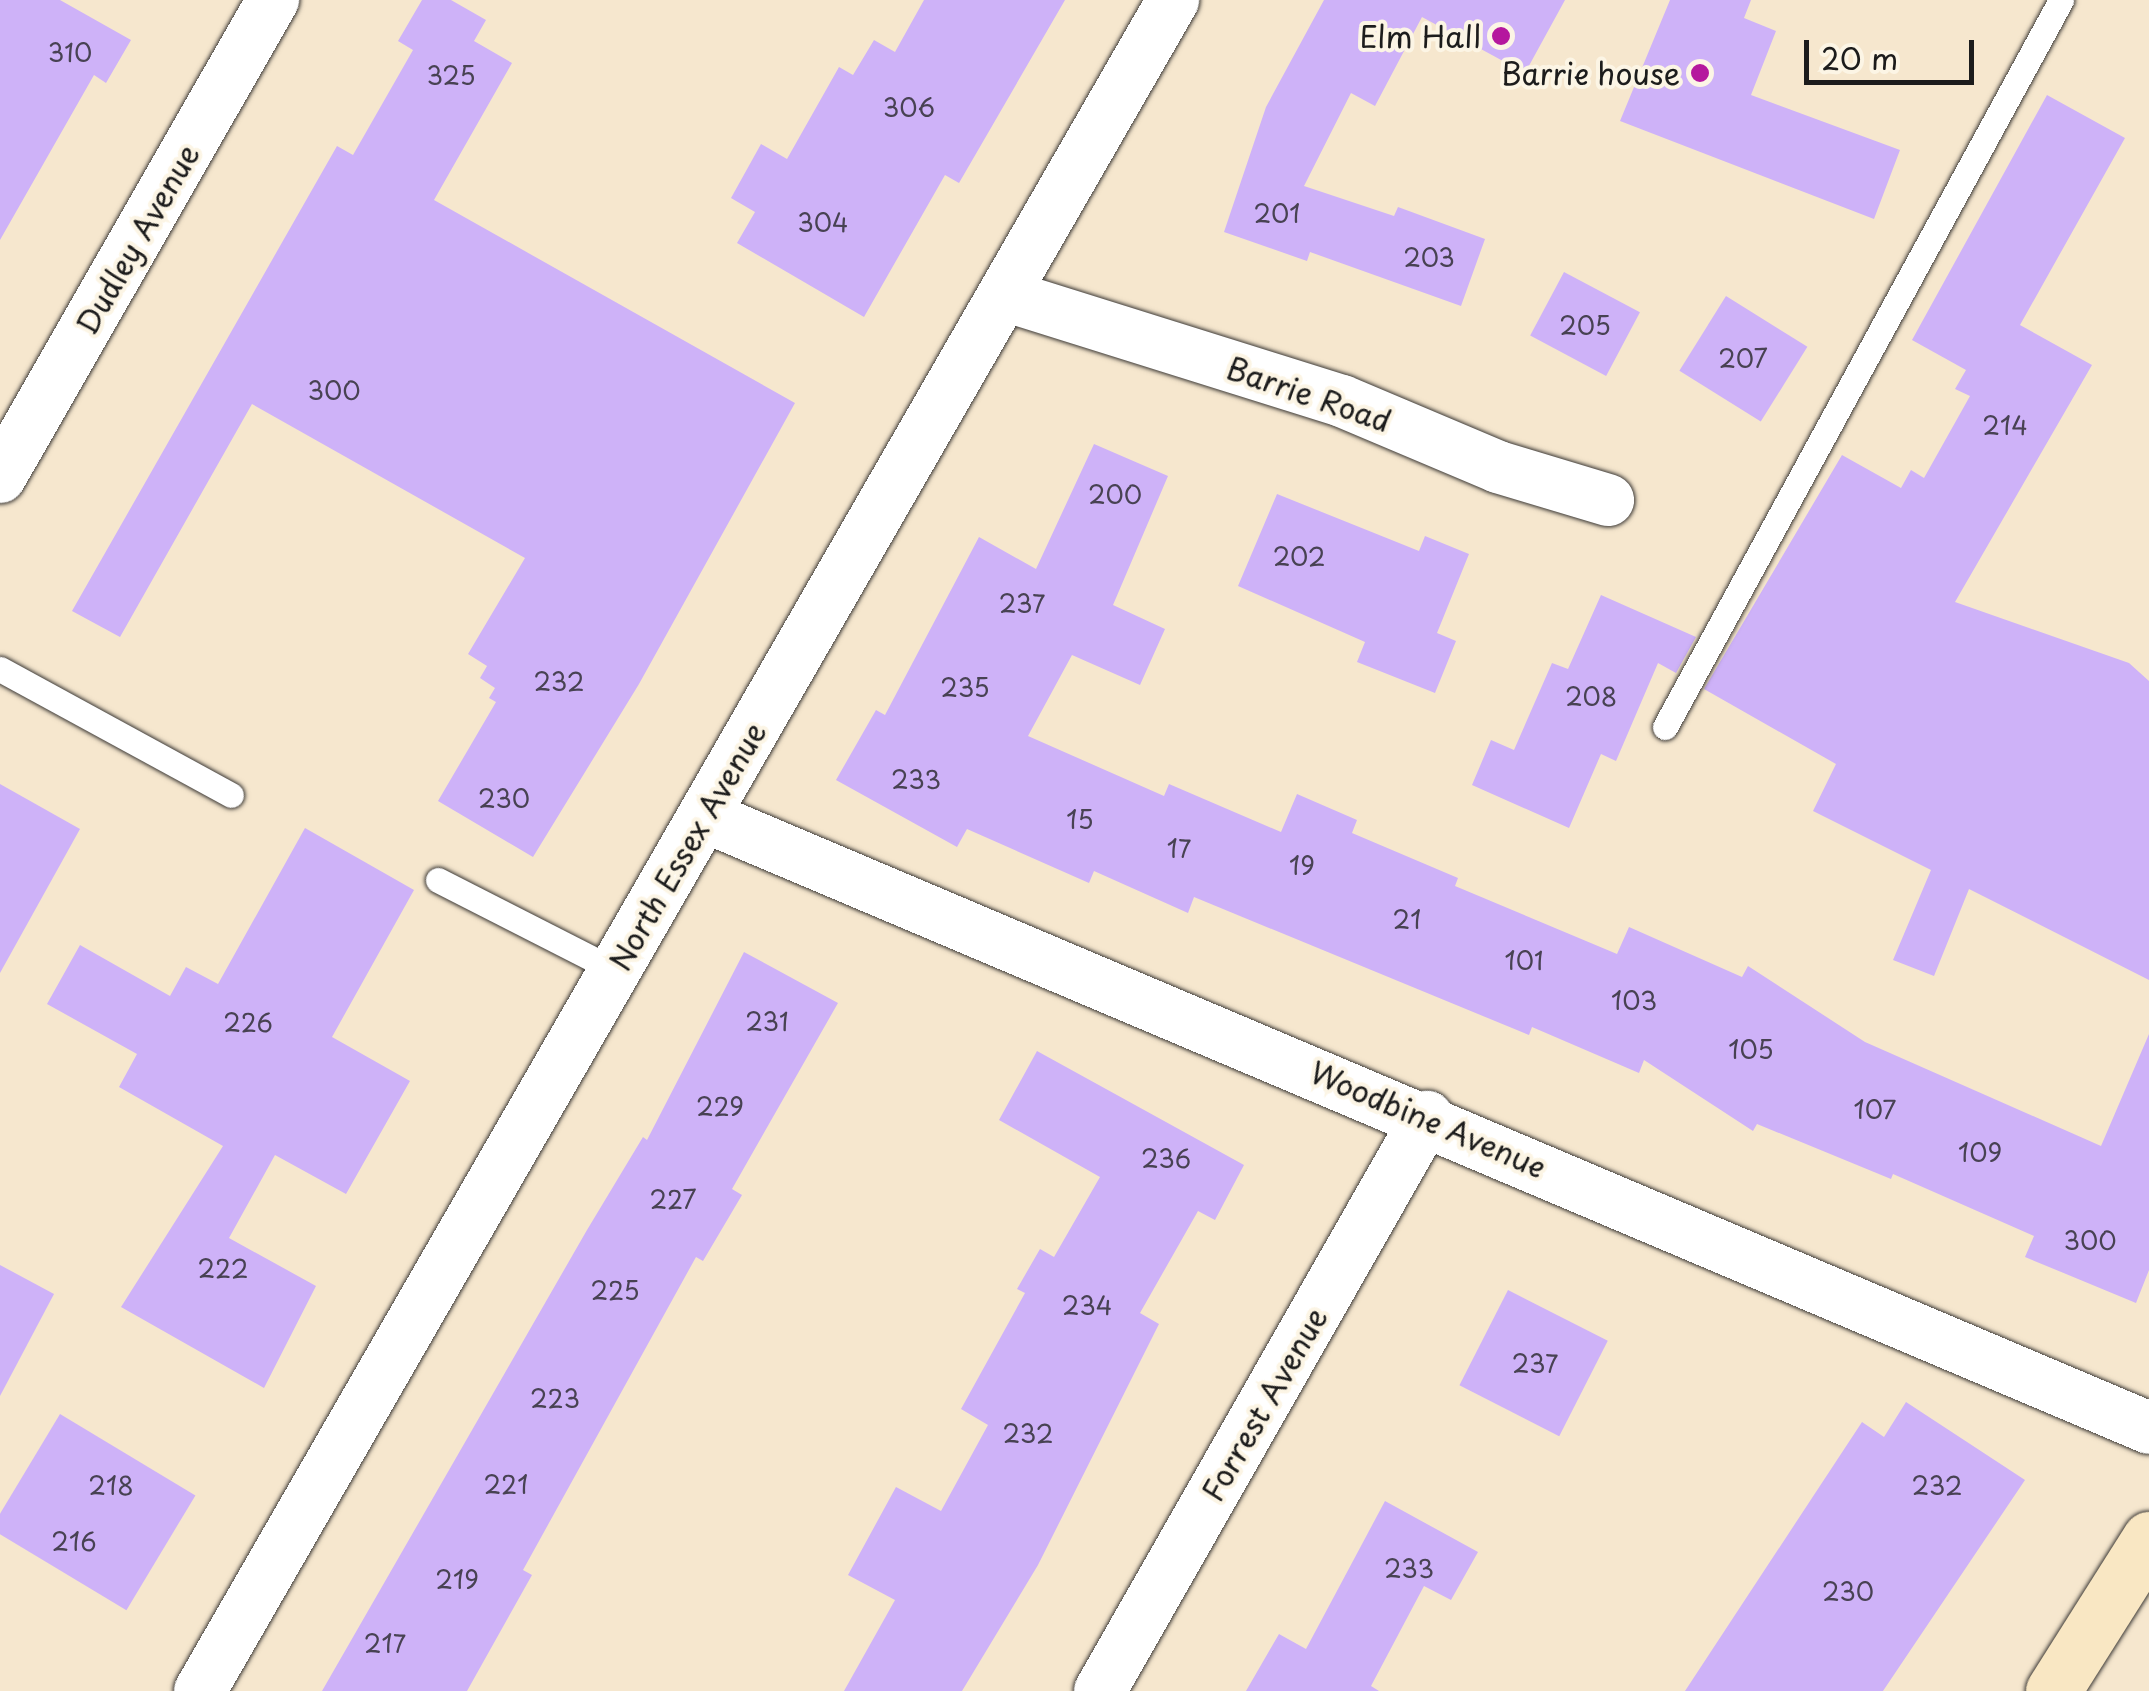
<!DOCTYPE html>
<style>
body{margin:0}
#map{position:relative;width:2149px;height:1691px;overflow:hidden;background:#f6e7ce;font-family:"Playpen Sans",sans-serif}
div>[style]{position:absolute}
.building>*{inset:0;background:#ceb2f8;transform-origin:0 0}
.roads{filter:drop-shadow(0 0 2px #3d3a37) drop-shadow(0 0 2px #3d3a37)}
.lane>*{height:25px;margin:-12.5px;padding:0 12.5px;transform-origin:12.5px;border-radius:12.5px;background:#fff}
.street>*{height:52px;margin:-26px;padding:0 26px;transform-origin:26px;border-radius:26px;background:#fff}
.secondary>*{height:55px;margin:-27.5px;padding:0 27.5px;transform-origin:27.5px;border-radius:27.5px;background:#f9e7c3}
.dots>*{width:28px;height:28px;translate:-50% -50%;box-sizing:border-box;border:5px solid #fcf5e5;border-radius:50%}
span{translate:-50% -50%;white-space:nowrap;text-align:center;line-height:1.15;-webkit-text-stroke:8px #fcf5e5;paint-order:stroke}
.number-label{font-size:25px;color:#484253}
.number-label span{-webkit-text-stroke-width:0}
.poi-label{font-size:30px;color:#1c1c1c}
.right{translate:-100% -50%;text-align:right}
.street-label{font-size:30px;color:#1c1c1c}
.scale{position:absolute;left:1804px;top:40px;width:170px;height:45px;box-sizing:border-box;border:5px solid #1c1c1c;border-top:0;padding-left:12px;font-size:30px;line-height:35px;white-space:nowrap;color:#1c1c1c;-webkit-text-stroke:8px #fcf5e5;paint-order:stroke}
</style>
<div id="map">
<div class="building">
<div style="clip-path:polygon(0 0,60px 0,131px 40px,106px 83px,94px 75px,0 240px)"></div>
<div style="clip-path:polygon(422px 0,451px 0,486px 20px,474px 41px,512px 63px,434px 200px,795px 403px,639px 684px,533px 857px,438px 801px,496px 702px,489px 698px,495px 688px,480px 678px,487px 666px,468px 654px,525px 558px,252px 404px,120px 637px,72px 611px,337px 146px,353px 155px,413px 50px,398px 41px)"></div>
<div style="clip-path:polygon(924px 0,1065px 0,959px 183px,945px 175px,864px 317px,737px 243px,755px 212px,731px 198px,761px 144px,787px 159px,839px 67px,853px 75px,874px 40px,895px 52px)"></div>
<div style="clip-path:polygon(1324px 0,1565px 0,1525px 73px,1422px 17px,1375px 106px,1351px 93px,1304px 186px,1394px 216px,1398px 207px,1485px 239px,1461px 306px,1310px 252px,1307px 261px,1224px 232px,1266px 107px)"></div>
<div style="clip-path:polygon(1670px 0,1751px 0,1744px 18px,1776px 31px,1751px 95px,1900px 150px,1874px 219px,1620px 121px)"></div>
<div style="clip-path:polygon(2047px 95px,2125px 138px,2020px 325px,2092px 365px,1955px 602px,2129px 663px,2149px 681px,2149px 980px,1969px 889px,1934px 976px,1893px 960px,1931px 870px,1813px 811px,1836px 764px,1704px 689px,1842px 455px,1901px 488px,1911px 470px,1924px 478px,1970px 396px,1955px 389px,1966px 370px,1912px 340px)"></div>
<div style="left:1564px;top:272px;width:86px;height:72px;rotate:28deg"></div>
<div style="left:1726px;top:296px;width:96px;height:88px;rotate:32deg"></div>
<div style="clip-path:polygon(1094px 444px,1168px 476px,1113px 605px,1165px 629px,1140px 685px,1072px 655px,1028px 736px,1164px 796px,1169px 784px,1281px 832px,1297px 794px,1357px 820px,1352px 833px,1458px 878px,1455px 886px,1617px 954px,1629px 927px,1742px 977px,1748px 966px,1865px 1042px,2101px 1146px,2149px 1034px,2149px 1270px,2136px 1303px,2025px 1257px,2034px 1236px,1893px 1174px,1891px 1179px,1757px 1124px,1753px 1131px,1644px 1060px,1639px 1073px,1532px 1027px,1529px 1035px,1194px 897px,1188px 913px,1094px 871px,1089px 883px,967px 829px,957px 847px,836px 780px,876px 710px,885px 715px,979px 537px,1036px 569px)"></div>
<div style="clip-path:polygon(1277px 494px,1419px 551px,1425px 536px,1469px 554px,1437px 633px,1456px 641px,1435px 693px,1357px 662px,1365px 642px,1238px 586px)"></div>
<div style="clip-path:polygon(1601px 595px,1696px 637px,1676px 673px,1658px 663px,1616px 761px,1601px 754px,1569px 828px,1472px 785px,1491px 740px,1514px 750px,1552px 663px,1568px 669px)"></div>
<div style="clip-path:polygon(0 784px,80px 829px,0 973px)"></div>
<div style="clip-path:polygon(305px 828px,414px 890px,332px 1037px,410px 1081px,346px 1194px,275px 1155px,229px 1238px,316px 1286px,264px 1388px,121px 1307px,223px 1146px,119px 1087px,137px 1054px,47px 1004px,80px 945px,170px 996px,186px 967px,218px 984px)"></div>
<div style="clip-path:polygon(744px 952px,838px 1003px,732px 1189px,742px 1195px,703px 1261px,696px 1257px,523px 1570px,532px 1575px,467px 1691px,322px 1691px,587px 1230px,643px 1137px,647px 1140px)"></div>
<div style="clip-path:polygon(1037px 1051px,1244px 1165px,1215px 1220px,1198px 1211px,1140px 1313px,1159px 1324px,1038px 1565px,962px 1691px,844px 1691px,895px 1600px,848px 1575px,896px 1487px,941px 1511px,988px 1425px,961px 1409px,1025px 1293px,1017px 1289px,1040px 1249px,1054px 1257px,1100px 1177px,999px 1120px)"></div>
<div style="clip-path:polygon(0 1265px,54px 1294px,0 1396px)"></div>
<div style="left:1508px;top:1290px;width:112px;height:107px;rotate:27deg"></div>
<div style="clip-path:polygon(1906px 1402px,2025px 1480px,1883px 1691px,1685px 1691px,1862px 1422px,1884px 1437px)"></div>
<div style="left:60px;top:1414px;width:158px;height:134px;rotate:31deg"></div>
<div style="clip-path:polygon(1385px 1501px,1478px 1552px,1451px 1600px,1424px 1586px,1371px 1686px,1379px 1691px,1246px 1691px,1279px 1634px,1306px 1649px)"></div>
</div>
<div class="roads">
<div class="lane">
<div style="left:0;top:669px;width:263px;rotate:28.6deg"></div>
<div style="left:1665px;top:727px;width:828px;rotate:-61.42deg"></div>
<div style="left:438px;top:880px;width:199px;rotate:27deg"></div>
</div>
<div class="street">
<div style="left:1007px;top:296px;width:351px;rotate:17.4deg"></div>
<div style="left:1342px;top:401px;width:169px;rotate:22.9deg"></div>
<div style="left:1498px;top:467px;width:115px;rotate:16.7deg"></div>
<div style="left:0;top:477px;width:550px;rotate:-60.22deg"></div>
<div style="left:704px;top:816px;width:1569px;rotate:22.95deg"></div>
<div style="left:200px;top:1691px;width:1951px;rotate:-60.08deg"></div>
<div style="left:1100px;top:1691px;width:661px;rotate:-60.33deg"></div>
</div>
<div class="secondary">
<div style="left:2053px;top:1691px;width:180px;rotate:-57.7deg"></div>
</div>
</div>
<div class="dots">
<div style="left:1501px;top:36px;background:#b5179e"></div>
<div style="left:1700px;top:73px;background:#b5179e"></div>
</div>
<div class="number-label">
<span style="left:70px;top:52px">310</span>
<span style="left:451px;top:75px">325</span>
<span style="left:909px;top:107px">306</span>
<span style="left:1277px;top:213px">201</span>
<span style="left:823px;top:222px">304</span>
<span style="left:1429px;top:257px">203</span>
<span style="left:1585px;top:325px">205</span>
<span style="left:1743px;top:358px">207</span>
<span style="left:334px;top:390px">300</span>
<span style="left:2005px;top:425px">214</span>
<span style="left:1115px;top:494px">200</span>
<span style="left:1299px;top:556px">202</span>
<span style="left:1022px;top:603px">237</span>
<span style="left:559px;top:681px">232</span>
<span style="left:965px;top:687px">235</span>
<span style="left:1591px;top:696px">208</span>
<span style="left:916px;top:779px">233</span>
<span style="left:504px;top:798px">230</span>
<span style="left:1080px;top:819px">15</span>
<span style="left:1179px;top:848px">17</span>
<span style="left:1302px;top:865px">19</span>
<span style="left:1407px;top:919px">21</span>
<span style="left:1524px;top:960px">101</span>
<span style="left:1634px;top:1000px">103</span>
<span style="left:767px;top:1021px">231</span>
<span style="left:248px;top:1022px">226</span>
<span style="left:1751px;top:1049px">105</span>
<span style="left:720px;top:1106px">229</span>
<span style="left:1875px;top:1109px">107</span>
<span style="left:1980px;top:1152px">109</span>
<span style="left:1166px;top:1158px">236</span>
<span style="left:673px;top:1199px">227</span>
<span style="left:2090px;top:1240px">300</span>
<span style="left:223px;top:1268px">222</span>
<span style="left:615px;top:1290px">225</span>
<span style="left:1087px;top:1305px">234</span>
<span style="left:1535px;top:1363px">237</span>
<span style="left:555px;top:1398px">223</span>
<span style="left:1028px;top:1433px">232</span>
<span style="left:506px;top:1484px">221</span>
<span style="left:111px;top:1485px">218</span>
<span style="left:1937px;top:1485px">232</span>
<span style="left:74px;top:1541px">216</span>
<span style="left:1409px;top:1568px">233</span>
<span style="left:457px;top:1579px">219</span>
<span style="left:1848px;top:1591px">230</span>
<span style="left:385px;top:1643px">217</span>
</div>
<div class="poi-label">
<span class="right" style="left:1481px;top:36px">Elm Hall</span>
<span class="right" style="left:1680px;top:73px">Barrie house</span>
</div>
<div class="street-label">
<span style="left:137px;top:239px;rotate:-60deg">Dudley Avenue</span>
<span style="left:1309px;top:394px;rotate:19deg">Barrie Road</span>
<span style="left:687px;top:846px;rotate:-60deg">North Essex Avenue</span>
<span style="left:1428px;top:1119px;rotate:23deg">Woodbine Avenue</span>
<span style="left:1264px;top:1404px;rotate:-60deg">Forrest Avenue</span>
</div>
<div class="scale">20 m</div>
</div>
